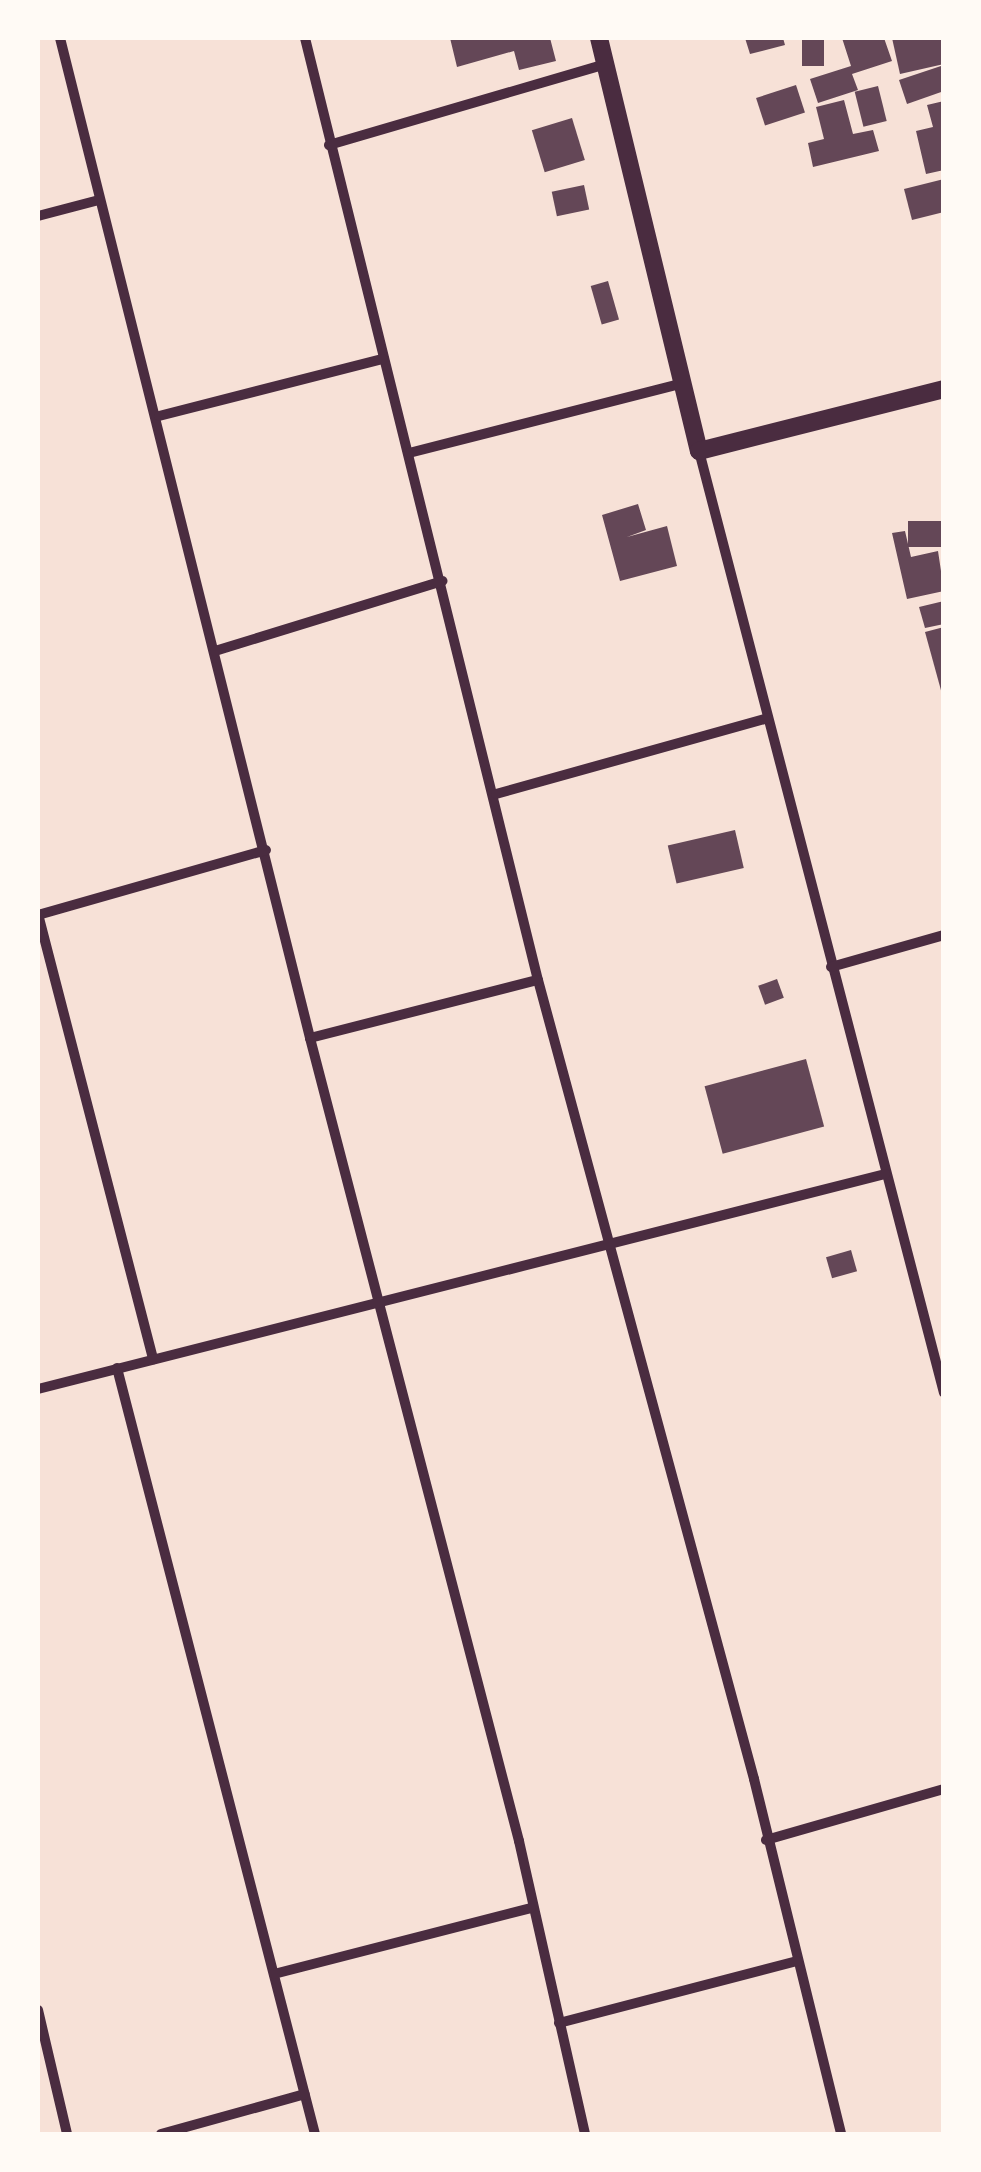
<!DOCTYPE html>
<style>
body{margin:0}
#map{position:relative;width:981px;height:2172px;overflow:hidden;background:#f7e1d7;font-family:Cabin,sans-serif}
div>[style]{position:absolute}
.building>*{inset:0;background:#644757;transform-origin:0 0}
.minor>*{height:10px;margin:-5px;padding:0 5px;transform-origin:5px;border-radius:5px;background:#4a2c40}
.tertiary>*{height:18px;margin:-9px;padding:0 9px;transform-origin:9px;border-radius:9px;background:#4a2c40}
span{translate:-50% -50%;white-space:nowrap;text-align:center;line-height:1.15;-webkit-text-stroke:9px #fffaf5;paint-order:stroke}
.frame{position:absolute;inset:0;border:40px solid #fffaf5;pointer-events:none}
</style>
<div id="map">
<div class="building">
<div style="clip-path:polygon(450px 38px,550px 38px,556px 61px,519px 70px,514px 51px,457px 67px)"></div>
<div style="clip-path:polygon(745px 38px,783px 38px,785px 45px,750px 54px)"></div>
<div style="left:802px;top:38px;width:22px;height:28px"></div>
<div style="clip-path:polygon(842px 38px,884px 38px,892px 61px,852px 74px,858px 90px,818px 103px,810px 79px,851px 66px)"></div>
<div style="clip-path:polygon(892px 38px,944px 38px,944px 64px,900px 74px)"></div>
<div style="clip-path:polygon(944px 65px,944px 91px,907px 104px,899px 80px)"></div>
<div style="left:796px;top:85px;width:29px;height:42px;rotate:72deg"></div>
<div style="left:878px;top:86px;width:36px;height:24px;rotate:76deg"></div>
<div style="clip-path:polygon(844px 100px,853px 134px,873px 130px,879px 151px,813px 167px,808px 143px,824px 139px,816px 107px)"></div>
<div style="clip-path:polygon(944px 101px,944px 170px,926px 174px,916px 131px,933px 127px,927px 105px)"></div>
<div style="left:572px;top:118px;width:44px;height:42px;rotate:73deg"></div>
<div style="clip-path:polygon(944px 179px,944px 212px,912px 220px,904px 189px)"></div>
<div style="left:584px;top:185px;width:25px;height:33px;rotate:78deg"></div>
<div style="left:608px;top:281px;width:40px;height:18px;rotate:74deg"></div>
<div style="clip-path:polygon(638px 504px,646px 530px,627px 537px,667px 526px,677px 566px,620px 581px,602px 515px)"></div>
<div style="left:944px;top:521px;width:26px;height:36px;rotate:90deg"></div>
<div style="clip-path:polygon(905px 531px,911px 557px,938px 551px,944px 591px,907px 599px,892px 533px)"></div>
<div style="clip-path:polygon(944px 601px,944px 624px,925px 628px,919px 607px)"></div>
<div style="clip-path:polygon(944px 627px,944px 694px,942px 694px,925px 632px)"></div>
<div style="left:735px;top:830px;width:39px;height:69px;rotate:77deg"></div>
<div style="left:777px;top:979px;width:20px;height:20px;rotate:70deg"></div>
<div style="left:806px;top:1059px;width:70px;height:105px;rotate:75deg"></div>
<div style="left:851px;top:1250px;width:22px;height:26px;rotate:74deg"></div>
</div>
<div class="minor">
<div style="left:60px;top:38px;width:1031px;rotate:75.96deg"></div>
<div style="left:310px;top:1038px;width:830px;rotate:75.41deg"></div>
<div style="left:519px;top:1841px;width:300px;rotate:77.3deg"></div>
<div style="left:305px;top:38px;width:970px;rotate:76.11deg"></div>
<div style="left:538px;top:980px;width:828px;rotate:74.87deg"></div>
<div style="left:754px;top:1779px;width:366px;rotate:76.2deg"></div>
<div style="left:329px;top:145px;width:289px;rotate:-16.3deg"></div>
<div style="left:38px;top:216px;width:63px;rotate:-14.7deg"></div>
<div style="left:159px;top:416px;width:231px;rotate:-14.3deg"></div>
<div style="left:699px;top:451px;width:973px;rotate:75.42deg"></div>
<div style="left:409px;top:453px;width:283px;rotate:-14.3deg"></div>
<div style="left:215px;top:651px;width:238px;rotate:-17.1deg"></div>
<div style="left:496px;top:794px;width:282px;rotate:-15.6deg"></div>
<div style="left:38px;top:914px;width:460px;rotate:75.5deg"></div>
<div style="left:38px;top:915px;width:237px;rotate:-15.9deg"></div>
<div style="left:831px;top:967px;width:117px;rotate:-15.8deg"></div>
<div style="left:310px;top:1038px;width:235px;rotate:-14.3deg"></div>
<div style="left:117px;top:1368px;width:791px;rotate:75.51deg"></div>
<div style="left:38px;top:1389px;width:874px;rotate:-14.24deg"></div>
<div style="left:766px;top:1840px;width:185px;rotate:-16deg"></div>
<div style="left:274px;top:1974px;width:265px;rotate:-14.4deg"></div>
<div style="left:38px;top:2010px;width:127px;rotate:76.8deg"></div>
<div style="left:559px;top:2023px;width:246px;rotate:-14.6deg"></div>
<div style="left:161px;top:2134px;width:149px;rotate:-15.5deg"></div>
</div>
<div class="tertiary">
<div style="left:599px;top:38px;width:425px;rotate:76.4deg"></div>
<div style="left:699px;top:451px;width:253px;rotate:-14.2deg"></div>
</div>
<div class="frame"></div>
</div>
